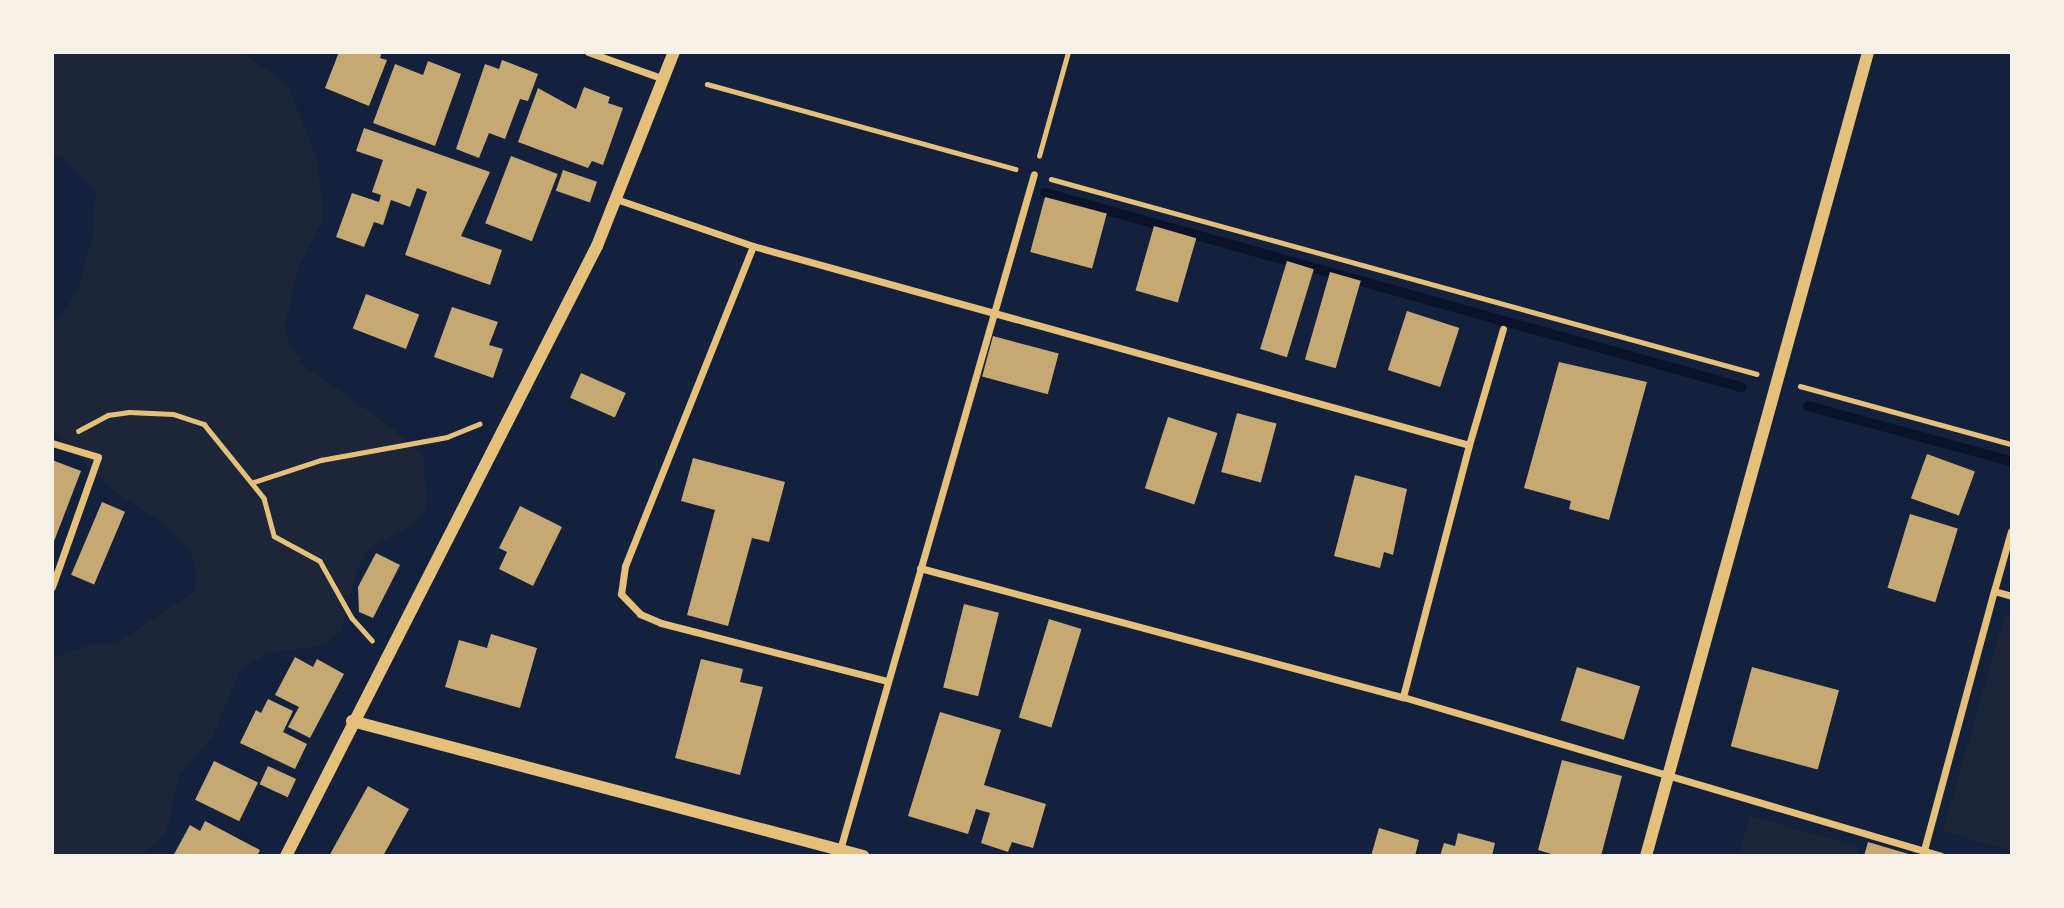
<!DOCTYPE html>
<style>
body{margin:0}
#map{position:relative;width:2064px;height:908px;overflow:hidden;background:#14213d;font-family:Helvetica,sans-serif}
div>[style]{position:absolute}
.green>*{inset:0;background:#1d2539}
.stream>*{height:10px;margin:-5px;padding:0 5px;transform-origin:5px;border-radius:5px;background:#0b132b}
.building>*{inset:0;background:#c6a872;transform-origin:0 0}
.path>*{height:4.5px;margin:-2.25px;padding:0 2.25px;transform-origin:2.25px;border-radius:2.25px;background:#e5c07b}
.minor>*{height:7px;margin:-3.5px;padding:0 3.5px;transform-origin:3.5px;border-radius:3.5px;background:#e5c07b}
.tertiary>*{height:12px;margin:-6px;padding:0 6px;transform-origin:6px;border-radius:6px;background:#e5c07b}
span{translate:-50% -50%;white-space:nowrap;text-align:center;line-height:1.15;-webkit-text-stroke:7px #f6f1e7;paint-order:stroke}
.frame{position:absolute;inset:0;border:54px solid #f6f1e7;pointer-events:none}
</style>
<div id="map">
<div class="green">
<div style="clip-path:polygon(52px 53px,243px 53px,288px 86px,317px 159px,322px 202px,322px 221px,299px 266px,285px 325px,289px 342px,304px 366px,391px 427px,424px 458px,426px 507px,418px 522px,368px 548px,354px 578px,342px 630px,325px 645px,268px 653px,241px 669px,213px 735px,180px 774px,166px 832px,144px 855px,53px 855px,53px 659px,89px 645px,117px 643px,195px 591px,196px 573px,191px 551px,165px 524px,112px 490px,53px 429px,53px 327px,78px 290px,93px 235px,96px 191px,62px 157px,53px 155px)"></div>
<div style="clip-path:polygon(2005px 615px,2011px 617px,2011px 851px,1943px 831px)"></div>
<div style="clip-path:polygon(1750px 816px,1859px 847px,1857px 855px,1739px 855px)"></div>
</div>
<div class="stream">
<div style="left:1045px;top:193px;width:723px;rotate:15.58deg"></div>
<div style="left:1808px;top:406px;width:210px;rotate:15.2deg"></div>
</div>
<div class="building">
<div style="clip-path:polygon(339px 52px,382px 52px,380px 58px,387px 60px,369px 106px,325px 88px)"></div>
<div style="clip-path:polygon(502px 60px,538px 74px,528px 101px,520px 99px,505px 139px,489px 133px,479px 158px,456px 149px,485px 64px,499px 69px)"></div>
<div style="clip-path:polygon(428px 61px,461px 74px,435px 146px,373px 123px,395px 64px,423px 75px)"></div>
<div style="clip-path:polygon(584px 87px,610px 97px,608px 103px,623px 108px,603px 165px,592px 161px,588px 168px,518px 142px,538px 88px,576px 109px)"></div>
<div style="clip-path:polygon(364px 128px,490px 172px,461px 236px,502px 250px,490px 285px,405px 255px,427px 192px,417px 188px,410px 207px,391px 200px,383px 225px,374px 222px,364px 247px,336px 237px,352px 193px,379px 202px,381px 195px,372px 192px,383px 160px,356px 151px)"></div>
<div style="left:511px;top:156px;width:50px;height:72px;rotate:21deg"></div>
<div style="left:563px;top:170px;width:36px;height:22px;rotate:19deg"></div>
<div style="left:1045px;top:197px;width:64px;height:57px;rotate:15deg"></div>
<div style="left:1154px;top:226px;width:44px;height:67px;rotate:16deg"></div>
<div style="left:1287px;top:261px;width:28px;height:92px;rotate:17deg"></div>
<div style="left:1330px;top:272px;width:32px;height:91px;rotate:16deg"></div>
<div style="left:366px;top:294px;width:57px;height:37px;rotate:21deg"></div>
<div style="clip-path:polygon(452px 307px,498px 322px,489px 345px,503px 349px,493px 378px,434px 357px)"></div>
<div style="left:1407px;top:311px;width:55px;height:62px;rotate:18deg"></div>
<div style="left:993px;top:336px;width:68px;height:42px;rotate:15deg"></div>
<div style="clip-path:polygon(1559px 362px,1647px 382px,1609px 520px,1569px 509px,1571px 501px,1524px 488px)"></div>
<div style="left:581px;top:373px;width:49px;height:27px;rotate:24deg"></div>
<div style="left:1237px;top:413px;width:41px;height:61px;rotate:15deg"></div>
<div style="left:1168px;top:417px;width:52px;height:75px;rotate:18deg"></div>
<div style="left:1927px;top:454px;width:51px;height:47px;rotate:20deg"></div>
<div style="clip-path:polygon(693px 458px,785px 482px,769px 542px,752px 538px,728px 626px,687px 615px,715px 510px,681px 501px)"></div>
<div style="clip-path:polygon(52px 460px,81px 471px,53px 544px,52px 543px)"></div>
<div style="clip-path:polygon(1355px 475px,1407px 489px,1393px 555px,1384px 552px,1380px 568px,1334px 556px)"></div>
<div style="left:102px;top:502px;width:25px;height:79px;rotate:23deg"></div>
<div style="clip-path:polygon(520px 506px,562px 527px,533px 586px,499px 569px,507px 552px,499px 548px)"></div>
<div style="left:1910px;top:514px;width:50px;height:77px;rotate:17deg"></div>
<div style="clip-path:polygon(376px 553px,400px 565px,373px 618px,359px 612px,358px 587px)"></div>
<div style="left:964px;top:604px;width:36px;height:86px;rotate:14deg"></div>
<div style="left:1049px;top:619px;width:34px;height:103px;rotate:17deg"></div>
<div style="clip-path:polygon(491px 634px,537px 648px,520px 708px,445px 687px,459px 640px,487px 648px)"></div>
<div style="clip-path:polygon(295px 657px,313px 667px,317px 659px,344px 674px,310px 738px,288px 727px,299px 707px,275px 695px)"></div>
<div style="clip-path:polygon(701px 659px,743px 669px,740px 682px,763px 687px,740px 775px,675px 758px)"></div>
<div style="left:1577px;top:667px;width:66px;height:56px;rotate:17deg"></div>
<div style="left:1752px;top:667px;width:90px;height:82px;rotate:15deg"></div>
<div style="clip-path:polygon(268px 699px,293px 711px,283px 732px,307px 744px,295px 769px,240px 743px,256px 710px,261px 713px)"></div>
<div style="clip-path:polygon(940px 712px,1001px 730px,984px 785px,1046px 804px,1033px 848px,1012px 842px,1008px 852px,981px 843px,990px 813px,976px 809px,968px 834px,908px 816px)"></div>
<div style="clip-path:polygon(1562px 760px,1622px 776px,1601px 856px,1558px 856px,1538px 850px)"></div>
<div style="left:214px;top:761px;width:49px;height:43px;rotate:26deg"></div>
<div style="left:268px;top:766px;width:31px;height:20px;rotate:25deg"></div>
<div style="clip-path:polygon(368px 786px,409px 809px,383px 856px,329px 856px)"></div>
<div style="clip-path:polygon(205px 821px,260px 850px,257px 856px,173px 856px,190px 825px,200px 831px)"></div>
<div style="clip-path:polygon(1379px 828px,1419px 840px,1415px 856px,1371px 856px)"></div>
<div style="clip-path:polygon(1458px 833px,1495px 843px,1492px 856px,1440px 856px,1444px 843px,1455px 846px)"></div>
<div style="clip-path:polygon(1868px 842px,1912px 855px,1912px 856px,1864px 856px)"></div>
</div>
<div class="path">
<div style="left:707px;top:84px;width:320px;rotate:15.4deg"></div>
<div style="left:1039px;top:156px;width:108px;rotate:-74.4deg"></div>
<div style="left:1051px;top:179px;width:732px;rotate:15.44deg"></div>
<div style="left:1800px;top:386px;width:219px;rotate:15.4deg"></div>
<div style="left:78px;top:431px;width:34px;rotate:-28deg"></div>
<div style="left:108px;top:415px;width:21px;rotate:-8deg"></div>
<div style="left:129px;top:412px;width:44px;rotate:2.6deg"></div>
<div style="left:173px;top:414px;width:33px;rotate:18deg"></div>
<div style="left:204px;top:424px;width:95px;rotate:51deg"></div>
<div style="left:264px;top:498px;width:39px;rotate:75deg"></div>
<div style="left:274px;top:536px;width:52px;rotate:28.5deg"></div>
<div style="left:320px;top:561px;width:65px;rotate:60.7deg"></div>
<div style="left:352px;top:618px;width:30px;rotate:48deg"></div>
<div style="left:254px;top:482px;width:71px;rotate:-18.2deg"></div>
<div style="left:321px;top:460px;width:128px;rotate:-10.3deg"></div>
<div style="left:447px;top:437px;width:35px;rotate:-22deg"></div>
</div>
<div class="minor">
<div style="left:588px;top:52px;width:81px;rotate:19.6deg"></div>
<div style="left:616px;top:199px;width:145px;rotate:18.9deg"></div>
<div style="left:753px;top:246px;width:743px;rotate:15.53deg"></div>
<div style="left:1469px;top:445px;width:260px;rotate:104.7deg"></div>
<div style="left:753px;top:246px;width:345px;rotate:111.8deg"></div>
<div style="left:625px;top:566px;width:28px;rotate:98deg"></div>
<div style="left:621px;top:594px;width:28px;rotate:46deg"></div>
<div style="left:640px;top:614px;width:23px;rotate:23deg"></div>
<div style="left:661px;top:623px;width:233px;rotate:14.4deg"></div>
<div style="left:52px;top:443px;width:48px;rotate:16.9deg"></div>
<div style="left:98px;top:457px;width:138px;rotate:109.5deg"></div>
<div style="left:1469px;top:445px;width:121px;rotate:-73.7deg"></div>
<div style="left:920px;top:568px;width:500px;rotate:15deg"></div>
<div style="left:1403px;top:697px;width:561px;rotate:16.46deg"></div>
<div style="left:1994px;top:591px;width:62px;rotate:-74.2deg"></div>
<div style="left:1924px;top:850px;width:268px;rotate:-74.9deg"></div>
<div style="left:1994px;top:591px;width:18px;rotate:16deg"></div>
<div style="left:839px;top:853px;width:706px;rotate:-73.98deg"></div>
</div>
<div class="tertiary">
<div style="left:352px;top:721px;width:529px;rotate:14.8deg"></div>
<div style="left:286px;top:856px;width:685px;rotate:-62.99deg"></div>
<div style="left:597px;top:246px;width:209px;rotate:-68.4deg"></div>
<div style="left:1646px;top:856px;width:834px;rotate:-74.56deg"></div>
</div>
<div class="frame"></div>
</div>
